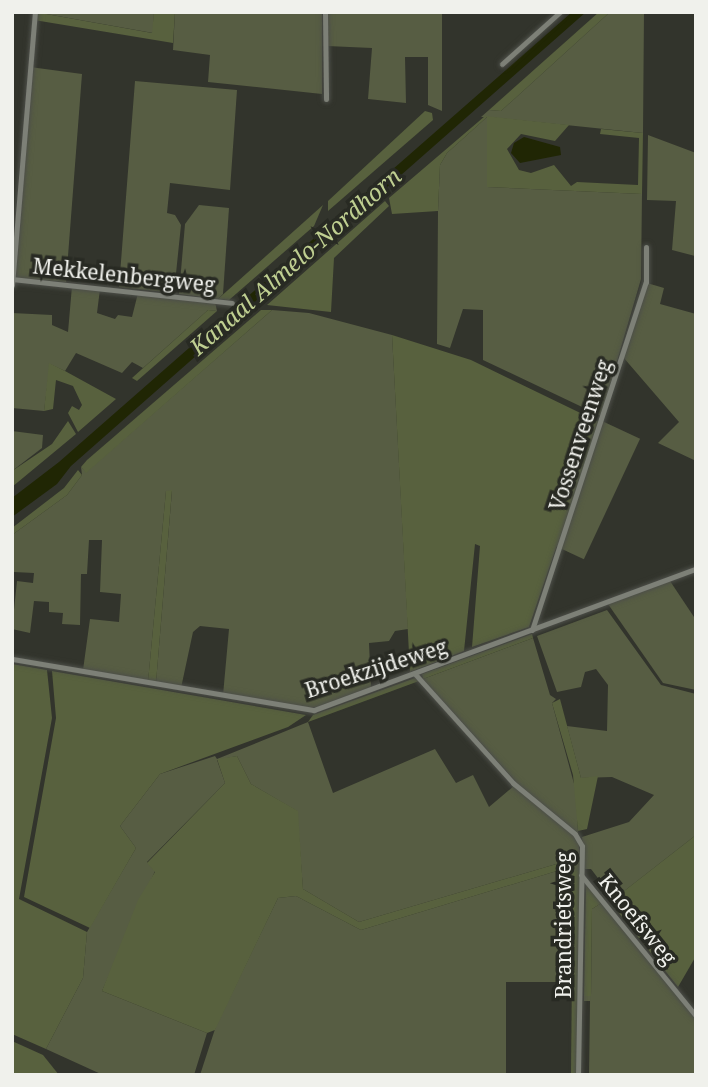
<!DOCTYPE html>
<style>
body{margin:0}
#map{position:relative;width:708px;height:1087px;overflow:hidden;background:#32342c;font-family:"Noto Serif",serif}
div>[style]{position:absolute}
.green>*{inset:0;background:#575d43;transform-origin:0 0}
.forest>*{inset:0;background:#58613e}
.water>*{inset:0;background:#202604}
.roads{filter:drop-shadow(0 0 2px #4d4f49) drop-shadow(0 0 2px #4d4f49)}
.street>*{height:5px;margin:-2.5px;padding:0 2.5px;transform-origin:2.5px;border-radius:2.5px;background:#7d8077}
span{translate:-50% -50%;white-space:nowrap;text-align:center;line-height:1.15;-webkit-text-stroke:7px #282a23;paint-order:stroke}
.street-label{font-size:21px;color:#f0f1ec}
.water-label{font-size:23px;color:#bfcf91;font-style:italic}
.frame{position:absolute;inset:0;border:14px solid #f0f1ec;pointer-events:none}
</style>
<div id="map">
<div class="green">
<div style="clip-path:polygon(35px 12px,154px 12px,153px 33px)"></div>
<div style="clip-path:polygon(175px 12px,322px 12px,322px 94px,208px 82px,210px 55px,173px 50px)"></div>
<div style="clip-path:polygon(327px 12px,442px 12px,442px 111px,428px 105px,428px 57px,405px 57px,406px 103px,368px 99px,372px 48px,327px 46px)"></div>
<div style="clip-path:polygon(610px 12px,644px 12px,643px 133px,488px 117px,487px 187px,642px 194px,641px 279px,601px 416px,483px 360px,483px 310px,463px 309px,450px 348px,437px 344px,438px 211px,440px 165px,447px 153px,487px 117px,481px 117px,489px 110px,501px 111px)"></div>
<div style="clip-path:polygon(30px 67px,82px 74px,66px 282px,17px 278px,14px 272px)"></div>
<div style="clip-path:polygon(135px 81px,237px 90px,230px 190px,170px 183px,167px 213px,175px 215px,181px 225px,174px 293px,119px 287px)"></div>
<div style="clip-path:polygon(648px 135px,696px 153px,696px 267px,695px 256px,672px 250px,676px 201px,647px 200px)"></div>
<div style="clip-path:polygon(199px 205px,229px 208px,223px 294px,218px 299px,179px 294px,185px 224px)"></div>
<div style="clip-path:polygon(647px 283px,664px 288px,660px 304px,696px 314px,696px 461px,658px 443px,679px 422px,623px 357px)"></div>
<div style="clip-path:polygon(72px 286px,100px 289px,97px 313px,115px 319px,118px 315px,132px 317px,138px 293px,215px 302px,217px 311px,208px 310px,143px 368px,132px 362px,122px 373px,76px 353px,65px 371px,50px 364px,44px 411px,12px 408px,12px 313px,52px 315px,52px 325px,68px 332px)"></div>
<div style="clip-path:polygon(272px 310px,309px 313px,392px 335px,408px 629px,395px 631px,389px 641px,369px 643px,371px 687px,317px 707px,301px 708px,223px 695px,229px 629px,200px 626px,193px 632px,181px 688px,156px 683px,172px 491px,166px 491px,148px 682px,83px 670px,90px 619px,119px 622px,121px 594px,100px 592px,102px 540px,89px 540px,87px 574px,81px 574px,80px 625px,62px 624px,63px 613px,49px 612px,49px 602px,34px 601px,30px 633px,12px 629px,17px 581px,33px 583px,34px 573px,14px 572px,12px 535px,67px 495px,82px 475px,81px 467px,86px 472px)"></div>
<div style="left:602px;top:421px;width:42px;height:133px;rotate:25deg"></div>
<div style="clip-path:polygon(12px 431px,43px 435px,42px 448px,12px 471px)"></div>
<div style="clip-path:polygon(670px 581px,696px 620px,696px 690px,663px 683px,608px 604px)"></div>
<div style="clip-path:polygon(607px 610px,661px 685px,696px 694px,696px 835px,614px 899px,591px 869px,585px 869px,582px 837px,629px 822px,654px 795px,612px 777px,581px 778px,567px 726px,607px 731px,608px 685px,596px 669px,585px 672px,581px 687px,557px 692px,537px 636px)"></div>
<div style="clip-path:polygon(533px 638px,550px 695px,556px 699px,552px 703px,576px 791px,578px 833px,518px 784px,423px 679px)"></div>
<div style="clip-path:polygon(308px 722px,333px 793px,435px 749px,456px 783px,473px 775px,489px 807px,514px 786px,578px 839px,580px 857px,359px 922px,303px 889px,297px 811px,251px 784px,237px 756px,217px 760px,225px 783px,147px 862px,155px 871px,102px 991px,207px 1033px,194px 1075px,103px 1075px,46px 1049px,83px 978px,87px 932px,136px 848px,120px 826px,160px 774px,215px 756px,217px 759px)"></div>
<div style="clip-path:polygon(580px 864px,571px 982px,506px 982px,506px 1075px,200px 1075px,216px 1026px,278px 898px,296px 896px,361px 930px)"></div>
<div style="clip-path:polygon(603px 902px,696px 1019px,696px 1075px,589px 1075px,590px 1001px,584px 1001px,584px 996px,591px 996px,592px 909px)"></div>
</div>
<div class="forest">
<div style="clip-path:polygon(35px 12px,152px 33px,154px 12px,175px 12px,173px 43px,34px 20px)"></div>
<div style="clip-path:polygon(599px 12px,610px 12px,501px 111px,489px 110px)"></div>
<div style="clip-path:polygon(425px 111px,432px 113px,433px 120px,328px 211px,328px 201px)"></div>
<div style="clip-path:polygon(485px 116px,569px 125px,555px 141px,521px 134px,507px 149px,519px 170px,531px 173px,554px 165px,571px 186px,577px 182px,638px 185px,639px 138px,600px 134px,601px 129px,643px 133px,642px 194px,487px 187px,487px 117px,447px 153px,440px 165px,438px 211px,392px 214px,389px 198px)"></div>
<div style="clip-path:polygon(385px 201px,389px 206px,334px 258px,331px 312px,267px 305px)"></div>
<div style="clip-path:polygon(323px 205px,314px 226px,229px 300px,218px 299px)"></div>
<div style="clip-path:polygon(208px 310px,217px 311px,137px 381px,132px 378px)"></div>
<div style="clip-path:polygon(261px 310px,272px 310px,86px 473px,81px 467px,87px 460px)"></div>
<div style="clip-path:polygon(392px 335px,471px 360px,599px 422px,529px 627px,472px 647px,480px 546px,475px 544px,464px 651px,410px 672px)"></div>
<div style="clip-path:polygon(49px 363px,65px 371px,116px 399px,78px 432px,68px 413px,72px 406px,79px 410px,82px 405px,73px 386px,56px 380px,53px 409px,44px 411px)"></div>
<div style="clip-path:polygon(68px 421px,76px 434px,12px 487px,12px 471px,52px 444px)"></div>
<div style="clip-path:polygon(78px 470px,82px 475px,67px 495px,12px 535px,12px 528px,64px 488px)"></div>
<div style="clip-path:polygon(172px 490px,156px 683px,148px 682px,166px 491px)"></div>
<div style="clip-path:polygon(532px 634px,533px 638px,423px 679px,422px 674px)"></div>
<div style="clip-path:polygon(12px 664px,47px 670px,52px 718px,19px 899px,87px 932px,83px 978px,46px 1049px,12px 1034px)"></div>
<div style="clip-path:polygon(52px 671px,306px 715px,288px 727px,160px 774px,120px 826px,136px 848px,90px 928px,24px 897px,56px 718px)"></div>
<div style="clip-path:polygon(415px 678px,419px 681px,308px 722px,313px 715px)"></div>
<div style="clip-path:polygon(560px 699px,581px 778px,598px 776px,587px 829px,578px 831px,573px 775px,552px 703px)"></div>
<div style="clip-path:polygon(237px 756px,251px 784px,298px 811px,303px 889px,359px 922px,580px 857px,580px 864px,361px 930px,296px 896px,278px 898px,215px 1030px,207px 1033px,102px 991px,138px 900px,155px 872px,147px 863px,225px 783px,217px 759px)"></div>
<div style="clip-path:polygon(696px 835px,696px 956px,678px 987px,610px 902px)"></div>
<div style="clip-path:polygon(580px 870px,577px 1075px,571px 1075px,573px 872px)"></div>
<div style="clip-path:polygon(586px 881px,603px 902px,592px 909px,591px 996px,584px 996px)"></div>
<div style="clip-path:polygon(12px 1041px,43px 1055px,59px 1075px,12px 1075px)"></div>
</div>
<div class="water">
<div style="clip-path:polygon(572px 12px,586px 12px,71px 466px,57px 484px,12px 517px,12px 498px,59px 462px)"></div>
<div style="clip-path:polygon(524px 137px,560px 147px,561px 155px,520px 163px,511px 153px,514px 143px)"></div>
</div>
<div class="roads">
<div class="street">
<div style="left:325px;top:12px;width:87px;rotate:89.3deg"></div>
<div style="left:502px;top:64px;width:78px;rotate:-41.9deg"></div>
<div style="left:12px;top:279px;width:221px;rotate:6.2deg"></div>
<div style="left:12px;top:285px;width:274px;rotate:-85.2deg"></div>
<div style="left:532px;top:630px;width:366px;rotate:-71.9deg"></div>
<div style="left:646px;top:282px;width:35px;rotate:-90deg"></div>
<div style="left:12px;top:659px;width:306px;rotate:9.6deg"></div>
<div style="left:314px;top:710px;width:407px;rotate:-20.3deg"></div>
<div style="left:415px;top:674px;width:147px;rotate:48deg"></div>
<div style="left:513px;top:783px;width:80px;rotate:39.4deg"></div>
<div style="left:575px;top:834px;width:14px;rotate:60deg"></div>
<div style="left:582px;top:846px;width:229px;rotate:91deg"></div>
<div style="left:581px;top:875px;width:182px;rotate:50.8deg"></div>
</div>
</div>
<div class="street-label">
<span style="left:124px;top:275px;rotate:6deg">Mekkelenbergweg</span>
<span style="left:580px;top:435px;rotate:-72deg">Vossenveenweg</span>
<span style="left:376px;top:668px;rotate:-18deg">Broekzijdeweg</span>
<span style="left:638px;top:919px;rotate:51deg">Knoefsweg</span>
<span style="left:563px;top:925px;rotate:-90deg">Brandrietsweg</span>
</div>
<div class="water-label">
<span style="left:295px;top:261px;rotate:-41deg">Kanaal Almelo-Nordhorn</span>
</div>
<div class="frame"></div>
</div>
